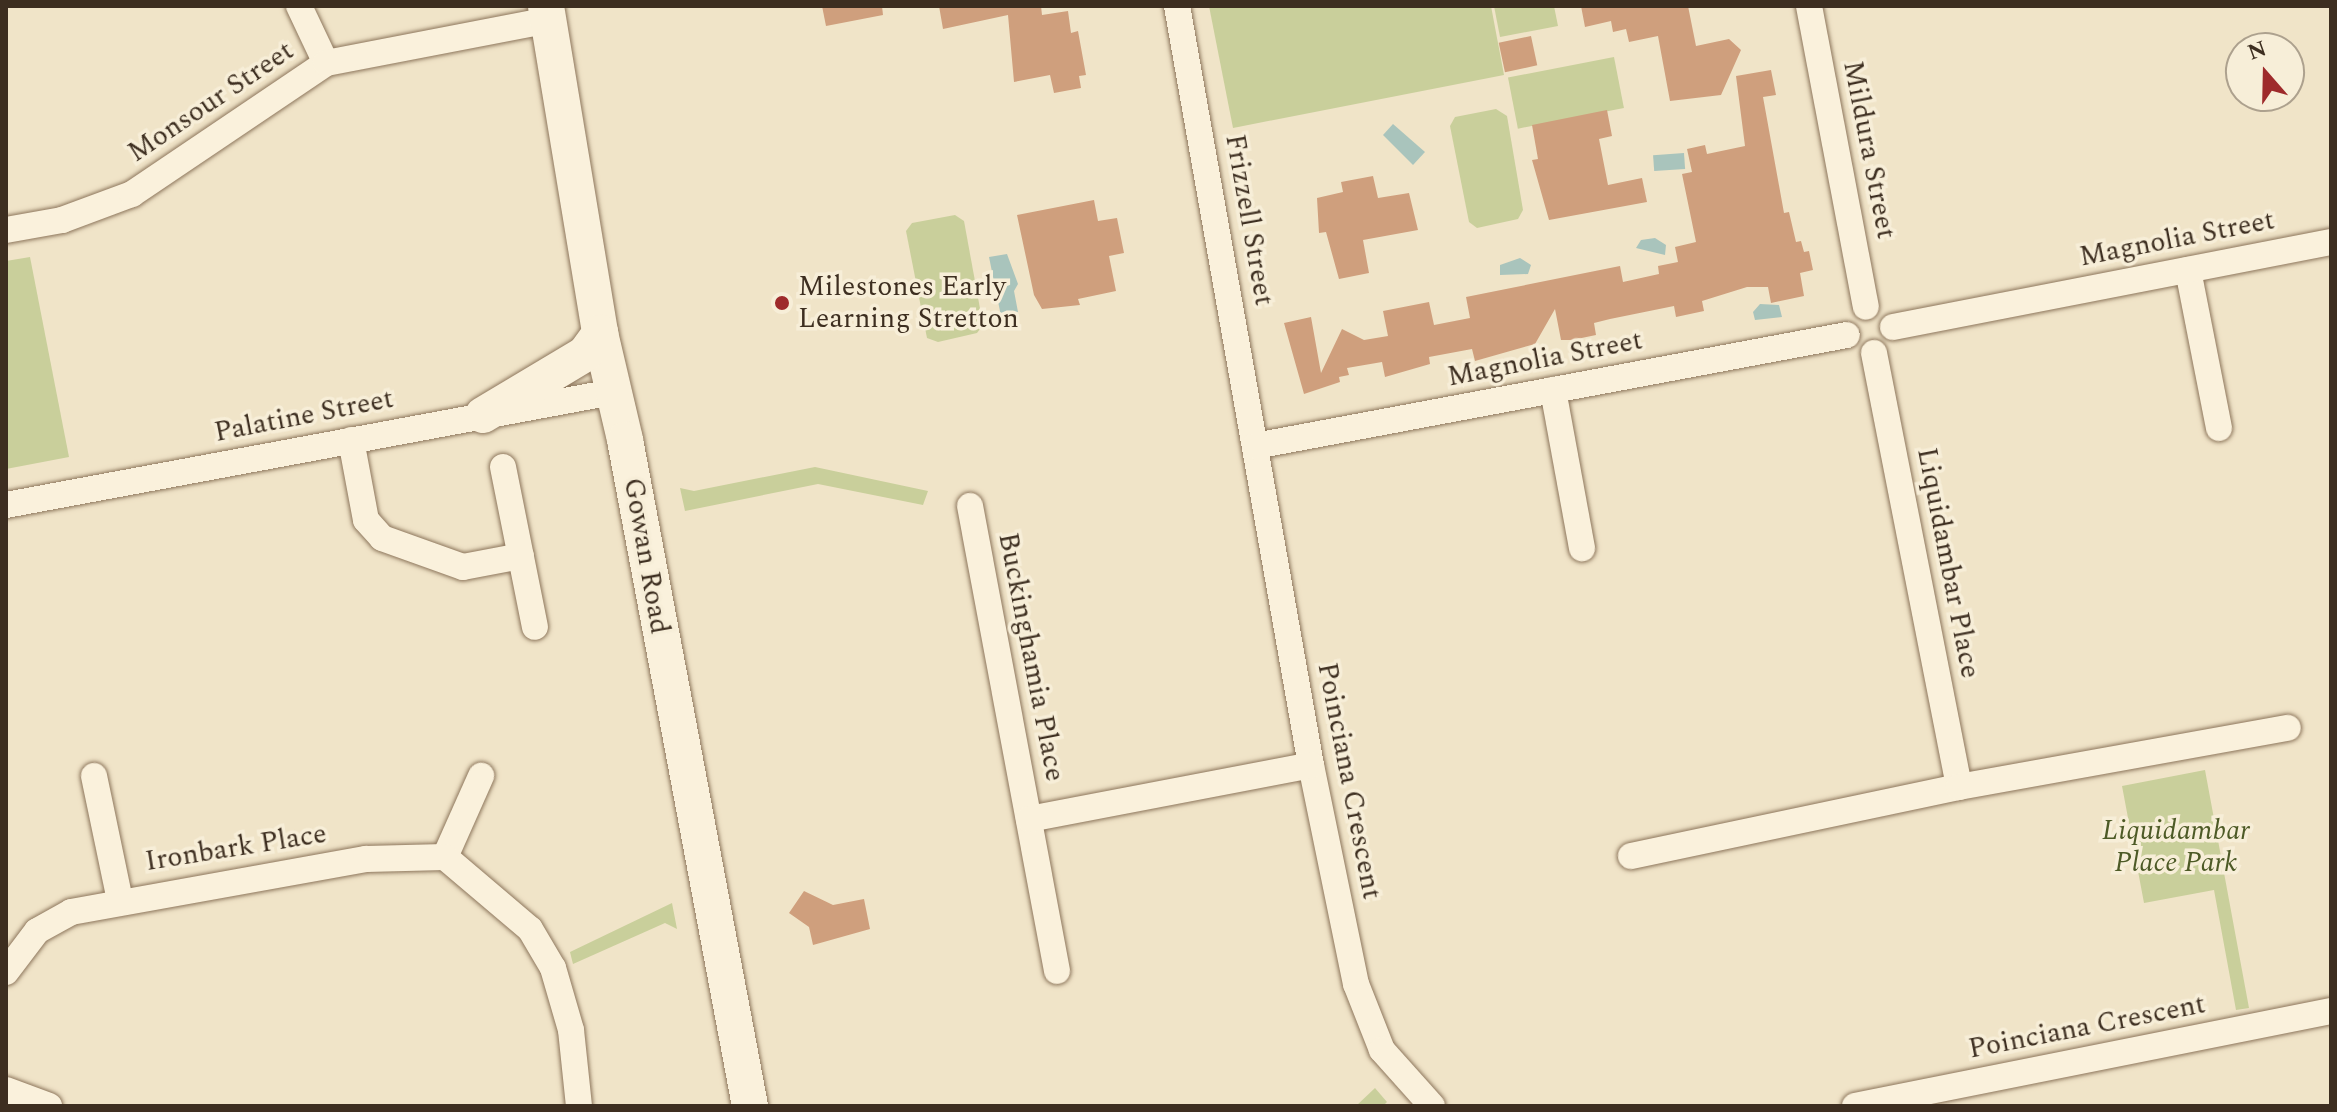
<!DOCTYPE html>
<style>
body{margin:0}
#map{position:relative;width:2337px;height:1112px;overflow:hidden;background:#f0e4c8;font-family:Spectral,serif}
div>[style]{position:absolute}
.green>*{inset:0;background:#c9cf9b;transform-origin:0 0}
.water>*{inset:0;background:#a9c4bc;transform-origin:0 0}
.building>*{inset:0;background:#cf9f7d;transform-origin:0 0}
.roads{filter:drop-shadow(0 0 2px #8d765c) drop-shadow(0 0 2px #8d765c)}
.minor>*{height:26px;margin:-13px;padding:0 13px;transform-origin:13px;border-radius:13px;background:#faf1dc}
.secondary>*{height:36px;margin:-18px;padding:0 18px;transform-origin:18px;border-radius:18px;background:#faf1dc}
.dots>*{width:22px;height:22px;translate:-50% -50%;box-sizing:border-box;border:4px solid #f7eed8;border-radius:50%}
span{translate:-50% -50%;white-space:nowrap;text-align:center;line-height:1.15;-webkit-text-stroke:7px #f7eed8;paint-order:stroke}
.street-label{font-size:28px;color:#3d2e20}
.poi-label{font-size:28px;color:#3d2e20}
.left{translate:0 -50%;text-align:left}
.park-label{font-size:28px;color:#4d5a26;font-style:italic}
.frame{position:absolute;inset:0;border:8px solid #3d2e20;pointer-events:none}
.north{position:absolute;left:2225px;top:32px;width:80px;height:80px;box-sizing:border-box;background:#f7eed8;border:2px solid #ada18e;border-radius:50%;rotate:340deg;font-size:22px;font-weight:700;line-height:32px;text-align:center;color:#3d2e20}
.north::after{content:'';display:block;margin:auto;width:28px;height:36px;background:#9e2a2b;clip-path:polygon(50% 0,100% 100%,50% 72%,0 100%)}
</style>
<div id="map">
<div class="green">
<div style="clip-path:polygon(1209px 6px,1491px 6px,1504px 75px,1233px 128px)"></div>
<div style="clip-path:polygon(1494px 6px,1554px 6px,1558px 26px,1500px 37px)"></div>
<div style="left:1614px;top:57px;width:52px;height:108px;rotate:79deg"></div>
<div style="clip-path:polygon(1496px 109px,1507px 116px,1523px 210px,1518px 219px,1477px 228px,1469px 222px,1450px 126px,1455px 117px)"></div>
<div style="clip-path:polygon(955px 215px,964px 221px,983px 325px,977px 333px,938px 342px,927px 338px,906px 231px,912px 223px)"></div>
<div style="clip-path:polygon(30px 257px,69px 457px,6px 469px,6px 261px)"></div>
<div style="clip-path:polygon(815px 467px,928px 491px,923px 505px,818px 484px,685px 511px,680px 488px,694px 491px)"></div>
<div style="clip-path:polygon(2205px 770px,2249px 1008px,2236px 1010px,2214px 890px,2144px 903px,2122px 786px)"></div>
<div style="clip-path:polygon(672px 903px,677px 929px,665px 923px,573px 964px,570px 952px)"></div>
<div style="clip-path:polygon(1375px 1088px,1387px 1102px,1383px 1106px,1356px 1106px)"></div>
</div>
<div class="water">
<div style="clip-path:polygon(1393px 124px,1425px 152px,1413px 165px,1383px 135px)"></div>
<div style="left:1684px;top:153px;width:16px;height:31px;rotate:86deg"></div>
<div style="clip-path:polygon(1655px 238px,1666px 245px,1665px 255px,1636px 248px,1641px 240px)"></div>
<div style="clip-path:polygon(1007px 254px,1018px 284px,1014px 291px,1018px 312px,1001px 316px,989px 257px)"></div>
<div style="clip-path:polygon(1520px 258px,1531px 265px,1528px 274px,1500px 275px,1500px 265px)"></div>
<div style="clip-path:polygon(1760px 304px,1779px 305px,1782px 317px,1755px 320px,1753px 312px)"></div>
</div>
<div class="building">
<div style="clip-path:polygon(822px 6px,882px 6px,883px 15px,826px 26px)"></div>
<div style="clip-path:polygon(939px 6px,1041px 6px,1042px 15px,1068px 11px,1071px 33px,1078px 31px,1086px 75px,1079px 76px,1081px 88px,1054px 93px,1050px 75px,1014px 82px,1008px 15px,943px 29px)"></div>
<div style="clip-path:polygon(1581px 6px,1688px 6px,1696px 46px,1729px 39px,1741px 50px,1721px 95px,1670px 101px,1658px 36px,1629px 42px,1626px 29px,1613px 32px,1611px 21px,1585px 27px)"></div>
<div style="left:1531px;top:36px;width:30px;height:33px;rotate:78deg"></div>
<div style="clip-path:polygon(1771px 70px,1776px 95px,1763px 97px,1784px 213px,1789px 212px,1796px 242px,1801px 241px,1804px 252px,1809px 251px,1813px 270px,1800px 273px,1804px 296px,1771px 303px,1768px 287px,1747px 287px,1702px 301px,1704px 311px,1676px 317px,1674px 306px,1610px 319px,1594px 323px,1596px 335px,1572px 340px,1561px 340px,1555px 309px,1535px 344px,1475px 361px,1472px 349px,1429px 357px,1430px 364px,1385px 377px,1382px 362px,1347px 368px,1349px 375px,1339px 377px,1340px 382px,1304px 394px,1284px 323px,1311px 317px,1321px 373px,1342px 329px,1364px 340px,1388px 336px,1383px 311px,1429px 302px,1434px 325px,1470px 318px,1466px 297px,1620px 266px,1623px 282px,1659px 274px,1658px 266px,1678px 262px,1675px 247px,1696px 242px,1682px 174px,1692px 172px,1687px 149px,1705px 145px,1707px 154px,1745px 146px,1736px 76px)"></div>
<div style="clip-path:polygon(1607px 110px,1612px 136px,1599px 139px,1608px 185px,1642px 178px,1647px 202px,1549px 220px,1532px 160px,1538px 159px,1532px 125px)"></div>
<div style="clip-path:polygon(1373px 176px,1378px 198px,1409px 193px,1418px 230px,1363px 240px,1369px 273px,1339px 279px,1326px 232px,1319px 233px,1317px 198px,1343px 192px,1341px 182px)"></div>
<div style="clip-path:polygon(1094px 200px,1098px 221px,1117px 218px,1124px 253px,1109px 256px,1116px 291px,1078px 299px,1080px 305px,1042px 309px,1034px 295px,1017px 215px)"></div>
<div style="clip-path:polygon(804px 891px,833px 905px,864px 899px,870px 929px,813px 945px,809px 927px,789px 913px)"></div>
</div>
<div class="roads">
<div class="minor">
<div style="left:299px;top:6px;width:63px;rotate:64.7deg"></div>
<div style="left:1177px;top:6px;width:771px;rotate:79.99deg"></div>
<div style="left:1311px;top:765px;width:224px;rotate:78.4deg"></div>
<div style="left:1356px;top:984px;width:71px;rotate:68.5deg"></div>
<div style="left:1382px;top:1050px;width:75px;rotate:48.2deg"></div>
<div style="left:1809px;top:6px;width:306px;rotate:79.3deg"></div>
<div style="left:6px;top:230px;width:57px;rotate:-10.1deg"></div>
<div style="left:62px;top:220px;width:75px;rotate:-20.4deg"></div>
<div style="left:132px;top:194px;width:234px;rotate:-34deg"></div>
<div style="left:326px;top:63px;width:227px;rotate:-10.9deg"></div>
<div style="left:2188px;top:270px;width:161px;rotate:78.9deg"></div>
<div style="left:1893px;top:327px;width:446px;rotate:-11deg"></div>
<div style="left:1874px;top:353px;width:442px;rotate:78.9deg"></div>
<div style="left:1553px;top:390px;width:161px;rotate:79.6deg"></div>
<div style="left:351px;top:440px;width:81px;rotate:79.4deg"></div>
<div style="left:366px;top:520px;width:24px;rotate:48deg"></div>
<div style="left:382px;top:538px;width:86px;rotate:19.7deg"></div>
<div style="left:463px;top:567px;width:59px;rotate:-10.7deg"></div>
<div style="left:1255px;top:446px;width:602px;rotate:-10.62deg"></div>
<div style="left:503px;top:467px;width:163px;rotate:78.7deg"></div>
<div style="left:6px;top:505px;width:617px;rotate:-10.55deg"></div>
<div style="left:970px;top:506px;width:473px;rotate:79.4deg"></div>
<div style="left:94px;top:776px;width:127px;rotate:78.2deg"></div>
<div style="left:1029px;top:819px;width:287px;rotate:-10.8deg"></div>
<div style="left:1631px;top:856px;width:335px;rotate:-11.9deg"></div>
<div style="left:1959px;top:787px;width:334px;rotate:-10.2deg"></div>
<div style="left:445px;top:857px;width:89px;rotate:-66deg"></div>
<div style="left:6px;top:972px;width:51px;rotate:-52.9deg"></div>
<div style="left:37px;top:931px;width:39px;rotate:-29deg"></div>
<div style="left:71px;top:912px;width:300px;rotate:-10.2deg"></div>
<div style="left:366px;top:859px;width:79px;rotate:-1.5deg"></div>
<div style="left:445px;top:857px;width:111px;rotate:40.3deg"></div>
<div style="left:530px;top:929px;width:45px;rotate:59.5deg"></div>
<div style="left:553px;top:968px;width:65px;rotate:73.8deg"></div>
<div style="left:571px;top:1030px;width:76px;rotate:84deg"></div>
<div style="left:6px;top:1090px;width:46px;rotate:20.4deg"></div>
<div style="left:1855px;top:1106px;width:485px;rotate:-11.3deg"></div>
</div>
<div class="secondary">
<div style="left:546px;top:6px;width:331px;rotate:80.6deg"></div>
<div style="left:600px;top:333px;width:110px;rotate:76.8deg"></div>
<div style="left:625px;top:440px;width:678px;rotate:79.37deg"></div>
<div style="left:483px;top:415px;width:119px;rotate:-30.9deg"></div>
<div style="left:585px;top:354px;width:26px;rotate:-54deg"></div>
</div>
</div>
<div class="dots">
<div style="left:782px;top:303px;background:#9e2a2b"></div>
</div>
<div class="street-label">
<span style="left:211px;top:102px;rotate:-34deg">Monsour Street</span>
<span style="left:1869px;top:150px;rotate:79deg">Mildura Street</span>
<span style="left:1249px;top:220px;rotate:80deg">Frizzell Street</span>
<span style="left:2177px;top:239px;rotate:-11deg">Magnolia Street</span>
<span style="left:1545px;top:359px;rotate:-11deg">Magnolia Street</span>
<span style="left:304px;top:416px;rotate:-11deg">Palatine Street</span>
<span style="left:646px;top:556px;rotate:80deg">Gowan Road</span>
<span style="left:1948px;top:563px;rotate:79deg">Liquidambar Place</span>
<span style="left:1031px;top:657px;rotate:79deg">Buckinghamia Place</span>
<span style="left:1349px;top:781px;rotate:79deg">Poinciana Crescent</span>
<span style="left:236px;top:848px;rotate:-9deg">Ironbark Place</span>
<span style="left:2087px;top:1027px;rotate:-11deg">Poinciana Crescent</span>
</div>
<div class="poi-label">
<span class="left" style="left:798px;top:303px">Milestones Early<br>Learning Stretton</span>
</div>
<div class="park-label">
<span style="left:2176px;top:847px">Liquidambar<br>Place Park</span>
</div>
<div class="frame"></div>
<div class="north">N</div>
</div>
